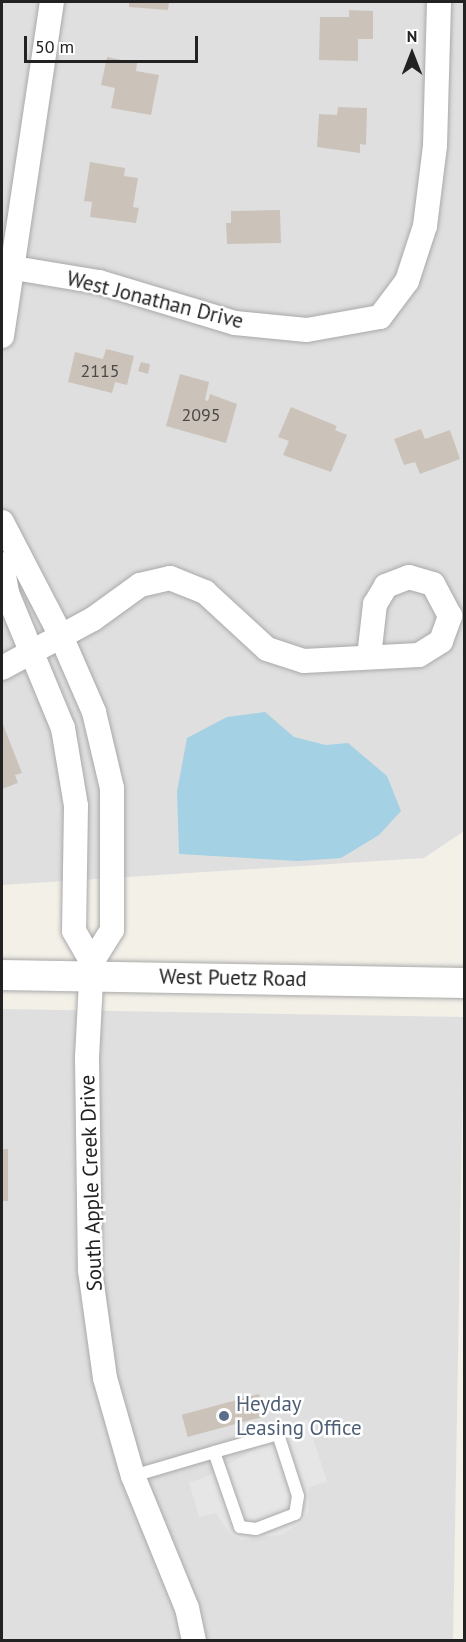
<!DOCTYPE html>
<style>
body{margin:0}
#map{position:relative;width:466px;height:1642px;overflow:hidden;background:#f3f0e8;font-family:"PT Sans",sans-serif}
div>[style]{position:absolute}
.residential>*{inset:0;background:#e0dfdf;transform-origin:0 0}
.parking>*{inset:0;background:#e6e6e6}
.water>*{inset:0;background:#a4d1e4}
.building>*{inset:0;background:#cbc3ba;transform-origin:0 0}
.roads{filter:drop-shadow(0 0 2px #a9a9a9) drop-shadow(0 0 2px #a9a9a9)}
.service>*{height:12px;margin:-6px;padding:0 6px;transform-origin:6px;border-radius:6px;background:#fff}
.minor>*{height:24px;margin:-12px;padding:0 12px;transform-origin:12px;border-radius:12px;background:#fff}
.tertiary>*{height:30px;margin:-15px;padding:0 15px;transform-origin:15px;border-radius:15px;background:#fff}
.dots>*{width:16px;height:16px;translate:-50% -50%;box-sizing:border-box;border:3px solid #fff;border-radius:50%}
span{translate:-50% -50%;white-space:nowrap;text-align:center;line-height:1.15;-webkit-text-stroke:5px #fff;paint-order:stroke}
.number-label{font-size:18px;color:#4c4a48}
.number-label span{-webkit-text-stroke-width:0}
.street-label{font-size:21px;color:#222}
.service-label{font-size:21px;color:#4e5e75}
.left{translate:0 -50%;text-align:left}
.frame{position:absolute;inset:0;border:3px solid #222;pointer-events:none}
.north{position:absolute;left:382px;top:24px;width:60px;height:60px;-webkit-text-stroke:4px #fff;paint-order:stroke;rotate:0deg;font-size:16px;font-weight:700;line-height:24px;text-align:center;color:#222}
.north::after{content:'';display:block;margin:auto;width:21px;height:27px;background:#222;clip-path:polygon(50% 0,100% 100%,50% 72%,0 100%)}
.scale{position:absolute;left:24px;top:36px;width:174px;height:27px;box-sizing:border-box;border:3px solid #222;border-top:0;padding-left:8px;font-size:18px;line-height:21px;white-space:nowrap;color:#222;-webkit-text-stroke:4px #fff;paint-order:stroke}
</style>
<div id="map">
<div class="residential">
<div style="clip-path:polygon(2px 2px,464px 2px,464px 831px,424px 858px,2px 885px)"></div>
<div style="left:2px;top:1009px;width:462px;height:631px;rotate:1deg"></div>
</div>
<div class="parking">
<div style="clip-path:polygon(307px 1419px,327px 1482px,309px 1487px,309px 1510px,303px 1522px,280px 1535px,241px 1540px,230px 1534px,216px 1513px,199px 1517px,189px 1482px,204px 1478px)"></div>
</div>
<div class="water">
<div style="clip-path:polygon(265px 712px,294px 737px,326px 745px,348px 743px,387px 776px,401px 811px,379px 835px,341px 858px,298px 861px,179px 854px,177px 792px,187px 738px,227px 717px)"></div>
</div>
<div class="building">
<div style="clip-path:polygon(129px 2px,169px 2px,168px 10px,129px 7px)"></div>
<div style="clip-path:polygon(349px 10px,373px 11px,373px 39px,358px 39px,358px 61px,319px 60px,320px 17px,349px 17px)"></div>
<div style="clip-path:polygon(107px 57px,137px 63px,136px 71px,159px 75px,151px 115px,111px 108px,115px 88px,101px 85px)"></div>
<div style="clip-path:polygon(338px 107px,367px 108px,366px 145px,360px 144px,360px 153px,317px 147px,319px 114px,337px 115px)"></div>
<div style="clip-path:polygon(90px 162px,125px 168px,124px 176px,138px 178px,133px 207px,139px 208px,136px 223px,90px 217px,92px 202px,84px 201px)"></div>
<div style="clip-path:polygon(280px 210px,281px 243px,227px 244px,226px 223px,231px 223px,231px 211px)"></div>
<div style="clip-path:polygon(106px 349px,134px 356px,127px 385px,115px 382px,112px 393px,68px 382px,75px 352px,103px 359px)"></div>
<div style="clip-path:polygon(141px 362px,150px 364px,148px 374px,138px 371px)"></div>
<div style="clip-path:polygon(180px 374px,209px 382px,205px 400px,208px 401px,210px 394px,237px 404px,226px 443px,166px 426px)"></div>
<div style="clip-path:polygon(291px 407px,337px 426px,335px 430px,347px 435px,331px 472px,283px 455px,289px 441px,278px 437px)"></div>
<div style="clip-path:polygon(421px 429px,425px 439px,450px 430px,460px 459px,420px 474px,415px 462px,404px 465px,394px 439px)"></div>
<div style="clip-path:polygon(2px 722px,22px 773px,15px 775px,18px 783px,2px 789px)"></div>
<div style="left:2px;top:1149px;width:6px;height:52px"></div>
<div style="left:259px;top:1394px;width:23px;height:80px;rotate:75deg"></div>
</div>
<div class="roads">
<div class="service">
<div style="left:133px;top:1476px;width:84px;rotate:-16.5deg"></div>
<div style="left:214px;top:1452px;width:66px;rotate:-15.7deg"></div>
<div style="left:278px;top:1434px;width:65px;rotate:72.1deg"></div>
<div style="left:298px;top:1496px;width:18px;rotate:99deg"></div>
<div style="left:295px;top:1514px;width:42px;rotate:159deg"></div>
<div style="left:256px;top:1529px;width:16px;rotate:-173deg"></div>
<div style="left:240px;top:1527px;width:79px;rotate:-109.1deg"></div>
</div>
<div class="minor">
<div style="left:2px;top:266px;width:98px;rotate:9.4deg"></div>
<div style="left:99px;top:282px;width:142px;rotate:16.8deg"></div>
<div style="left:235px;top:323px;width:72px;rotate:5.6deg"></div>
<div style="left:307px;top:330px;width:74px;rotate:-10.1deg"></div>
<div style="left:380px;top:317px;width:45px;rotate:-53.1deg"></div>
<div style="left:407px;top:281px;width:58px;rotate:-71.9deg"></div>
<div style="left:425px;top:226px;width:81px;rotate:-82.9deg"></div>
<div style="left:435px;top:146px;width:144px;rotate:-88.4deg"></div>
<div style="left:2px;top:336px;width:338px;rotate:-81.5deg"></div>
<div style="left:2px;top:522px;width:128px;rotate:62.6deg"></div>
<div style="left:61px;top:636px;width:83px;rotate:66.5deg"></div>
<div style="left:94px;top:712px;width:78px;rotate:76.7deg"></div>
<div style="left:112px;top:788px;width:142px;rotate:90deg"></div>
<div style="left:112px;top:930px;width:38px;rotate:122deg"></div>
<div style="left:2px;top:564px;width:29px;rotate:80deg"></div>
<div style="left:7px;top:593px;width:146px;rotate:67.5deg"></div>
<div style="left:63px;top:728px;width:79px;rotate:80.5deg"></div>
<div style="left:76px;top:806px;width:125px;rotate:90.9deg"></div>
<div style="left:74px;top:931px;width:36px;rotate:60deg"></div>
<div style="left:92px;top:962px;width:96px;rotate:93deg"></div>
<div style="left:87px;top:1058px;width:212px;rotate:89.2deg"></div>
<div style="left:90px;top:1270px;width:109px;rotate:82.1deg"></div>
<div style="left:105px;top:1378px;width:102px;rotate:74.1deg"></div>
<div style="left:133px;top:1476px;width:143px;rotate:67.8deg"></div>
<div style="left:187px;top:1608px;width:33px;rotate:78deg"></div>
<div style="left:2px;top:668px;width:103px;rotate:-28.3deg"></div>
<div style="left:93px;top:619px;width:58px;rotate:-35.9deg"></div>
<div style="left:140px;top:585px;width:31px;rotate:-13deg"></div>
<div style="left:170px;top:578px;width:38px;rotate:22deg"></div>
<div style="left:205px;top:592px;width:84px;rotate:42.6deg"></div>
<div style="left:267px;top:649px;width:39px;rotate:18deg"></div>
<div style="left:304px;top:661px;width:115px;rotate:-3deg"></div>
<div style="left:419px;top:655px;width:26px;rotate:-32deg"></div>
<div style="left:441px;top:641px;width:27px;rotate:-70deg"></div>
<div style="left:450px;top:616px;width:36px;rotate:-118deg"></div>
<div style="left:433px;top:584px;width:25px;rotate:-164deg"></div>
<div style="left:409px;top:577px;width:25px;rotate:159deg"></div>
<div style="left:386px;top:586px;width:21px;rotate:121deg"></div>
<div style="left:375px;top:604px;width:53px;rotate:96.5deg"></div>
</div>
<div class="tertiary">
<div style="left:2px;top:975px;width:462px;rotate:1deg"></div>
</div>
</div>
<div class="dots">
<div style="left:224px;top:1416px;background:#5c6f8a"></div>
</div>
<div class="number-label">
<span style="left:100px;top:371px">2115</span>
<span style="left:201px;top:415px">2095</span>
</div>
<div class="street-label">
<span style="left:155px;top:300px;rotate:14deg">West Jonathan Drive</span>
<span style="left:233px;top:978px;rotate:1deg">West Puetz Road</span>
<span style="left:91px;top:1183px;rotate:-92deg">South Apple Creek Drive</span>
</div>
<div class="service-label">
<span class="left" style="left:236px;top:1416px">Heyday<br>Leasing Office</span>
</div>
<div class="frame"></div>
<div class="north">N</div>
<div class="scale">50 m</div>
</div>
